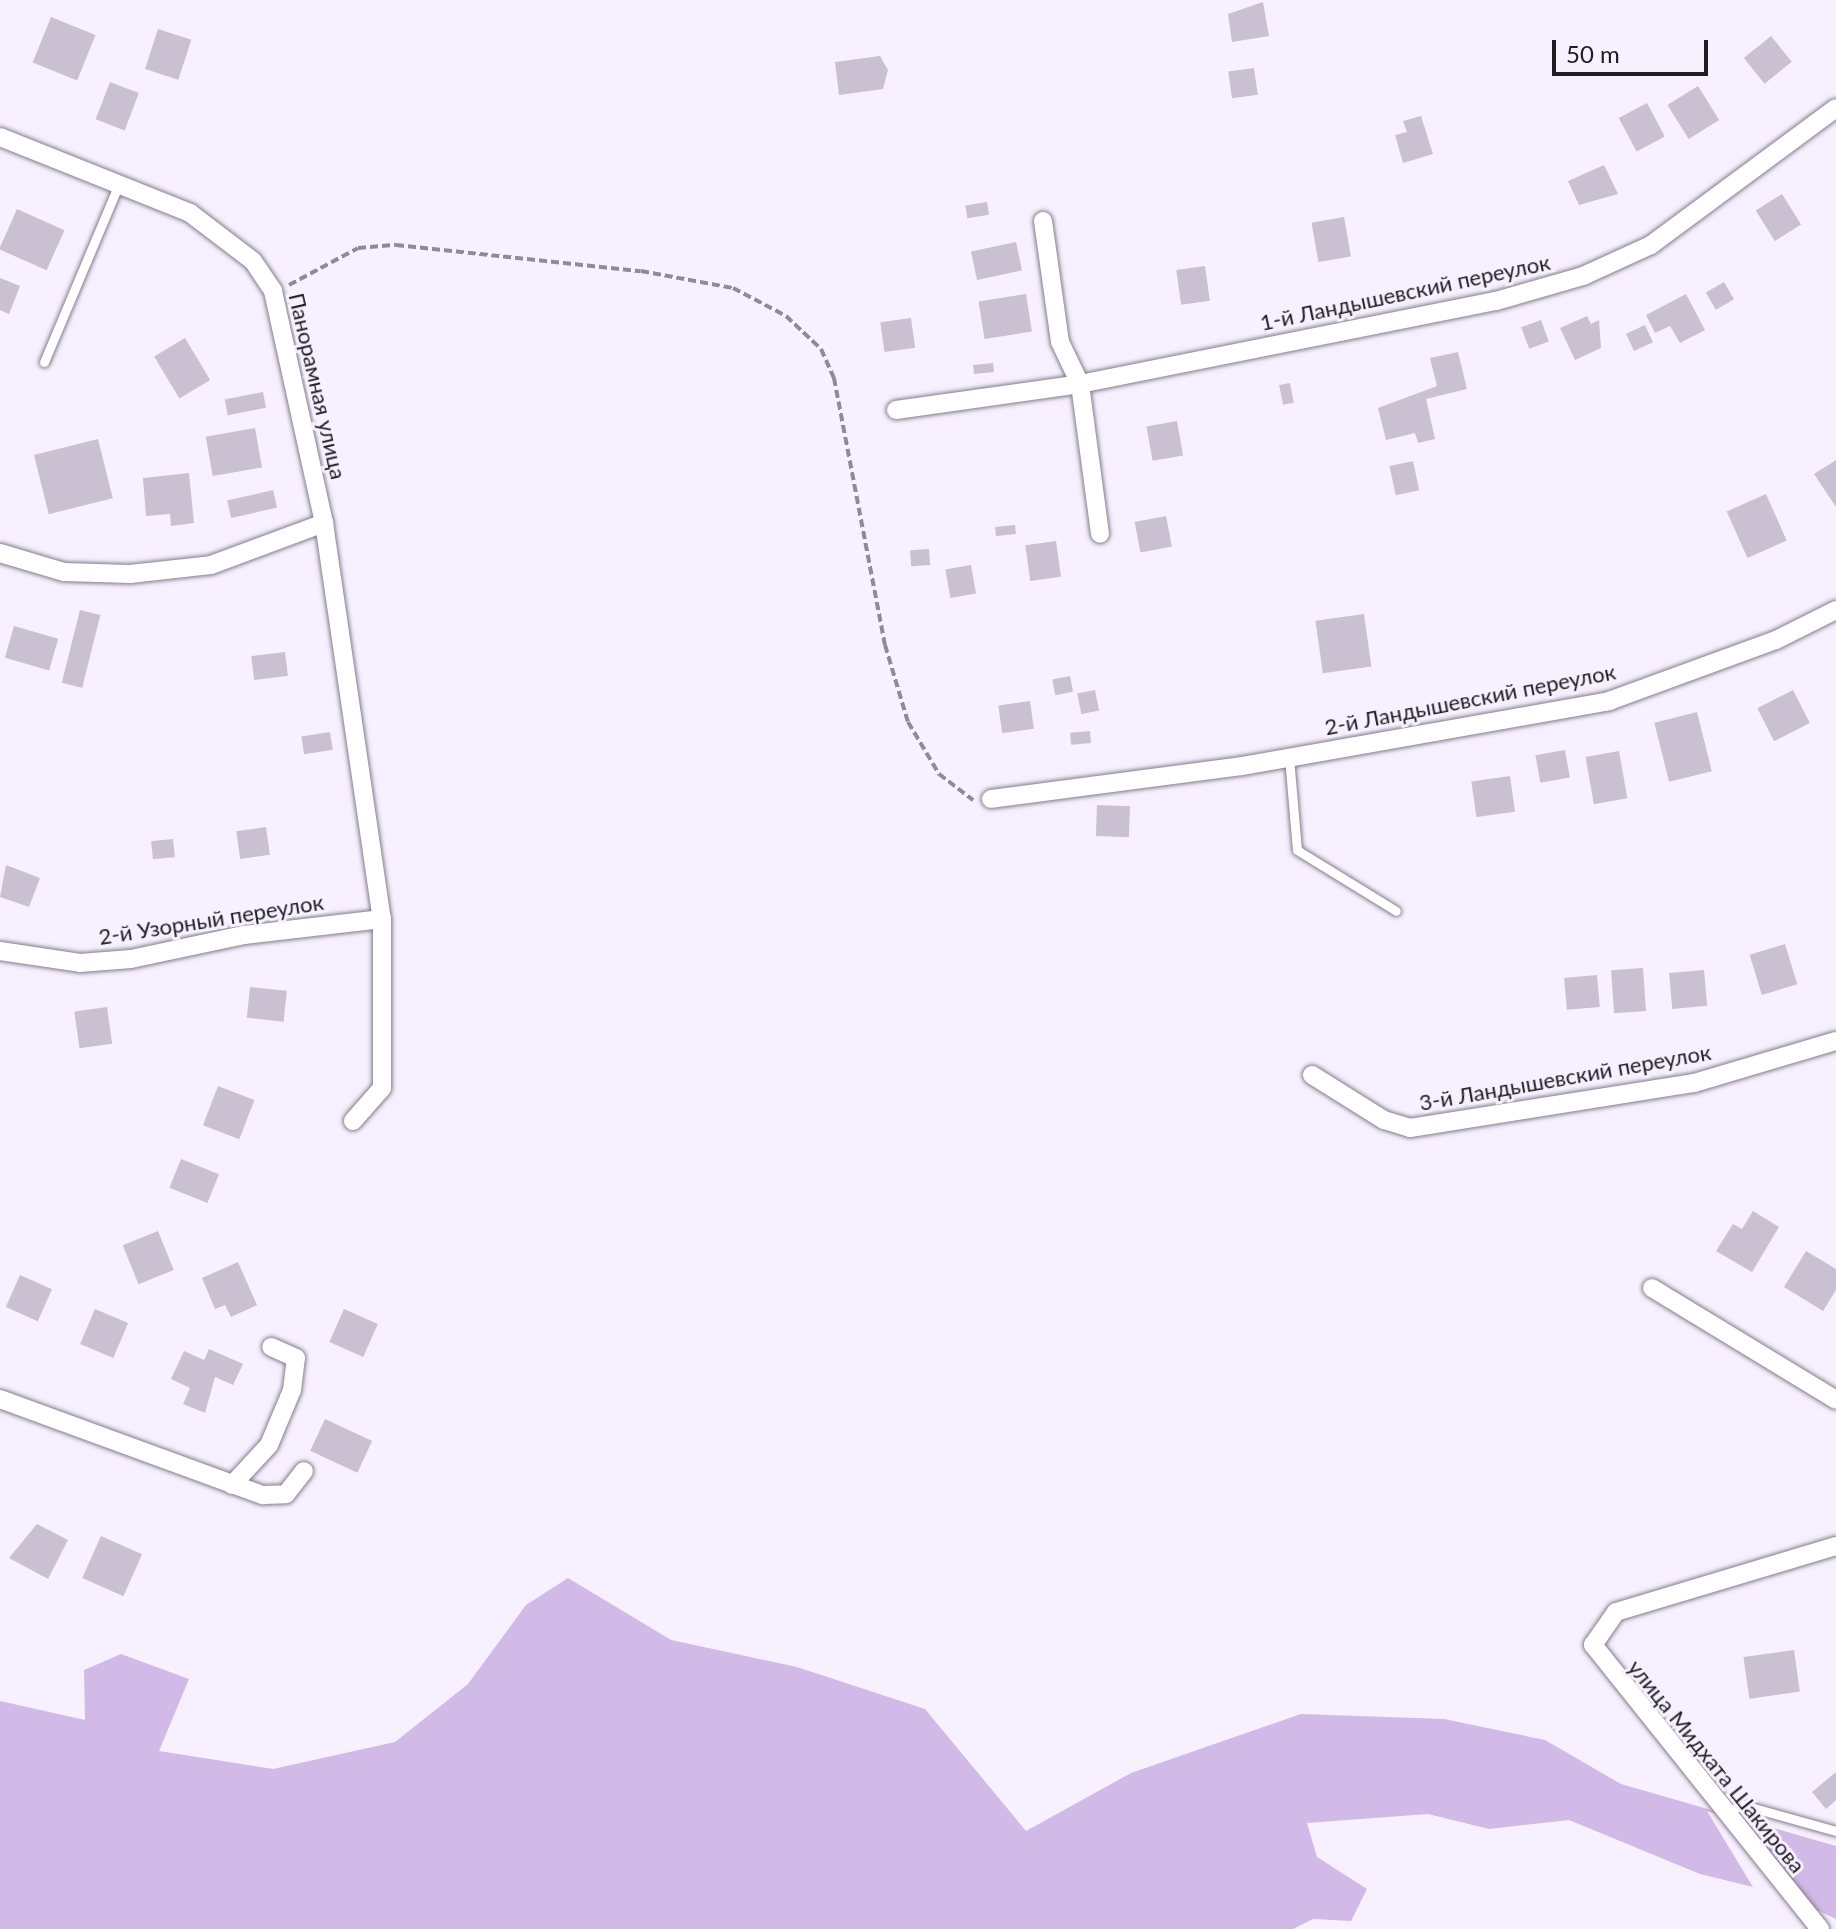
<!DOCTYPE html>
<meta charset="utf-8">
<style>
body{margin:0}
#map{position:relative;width:1836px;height:1929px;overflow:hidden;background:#f7f0ff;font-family:Lato,sans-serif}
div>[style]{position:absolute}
.green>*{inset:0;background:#d1bae7}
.building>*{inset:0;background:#c9c0d2;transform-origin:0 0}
.path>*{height:4px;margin-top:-2px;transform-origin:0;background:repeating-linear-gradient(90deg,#8f8a95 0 8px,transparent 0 12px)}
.roads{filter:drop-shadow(0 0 2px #847c8c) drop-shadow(0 0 2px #847c8c)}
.lane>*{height:9px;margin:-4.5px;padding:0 4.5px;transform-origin:4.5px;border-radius:4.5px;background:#fff}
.street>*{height:18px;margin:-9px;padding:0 9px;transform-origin:9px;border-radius:9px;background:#fff}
span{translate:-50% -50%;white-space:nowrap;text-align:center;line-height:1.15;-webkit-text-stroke:6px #f7f0ff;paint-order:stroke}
.street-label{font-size:22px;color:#1f1c22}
.scale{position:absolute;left:1552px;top:40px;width:156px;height:36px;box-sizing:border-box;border:4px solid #1f1c22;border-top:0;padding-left:10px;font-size:24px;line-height:28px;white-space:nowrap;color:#1f1c22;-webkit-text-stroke:6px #f7f0ff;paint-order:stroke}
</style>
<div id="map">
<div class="green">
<div style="clip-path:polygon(568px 1578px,671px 1640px,797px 1667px,925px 1709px,1026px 1831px,1131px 1773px,1301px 1714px,1444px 1719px,1545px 1740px,1621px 1784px,1836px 1846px,1836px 1919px,1813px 1908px,1748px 1824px,1707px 1811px,1753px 1887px,1700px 1874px,1569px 1820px,1489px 1829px,1428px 1814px,1307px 1823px,1317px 1857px,1367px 1889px,1351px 1921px,1313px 1919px,1293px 1929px,0 1929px,0 1701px,85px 1720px,84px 1670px,121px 1654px,189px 1679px,159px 1751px,273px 1769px,395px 1742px,468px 1684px,526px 1605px)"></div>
</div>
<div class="building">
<div style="clip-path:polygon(1263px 2px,1269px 36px,1232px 42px,1228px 14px)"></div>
<div style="left:51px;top:17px;width:48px;height:49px;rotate:22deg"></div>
<div style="left:158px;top:29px;width:35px;height:42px;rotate:18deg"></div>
<div style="left:1771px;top:36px;width:33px;height:35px;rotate:51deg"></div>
<div style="clip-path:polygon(880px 56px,888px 70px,883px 89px,839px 95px,835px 62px)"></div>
<div style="left:1254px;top:68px;width:27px;height:26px;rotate:82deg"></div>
<div style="left:110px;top:82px;width:31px;height:40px;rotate:21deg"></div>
<div style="left:1698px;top:86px;width:40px;height:36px;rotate:58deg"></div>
<div style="left:1647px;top:103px;width:38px;height:32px;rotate:62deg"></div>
<div style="clip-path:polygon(1421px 116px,1433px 154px,1403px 163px,1395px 135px,1407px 132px,1403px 121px)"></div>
<div style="clip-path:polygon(1604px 165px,1618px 194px,1579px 205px,1568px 181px)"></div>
<div style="left:1782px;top:194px;width:36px;height:31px;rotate:58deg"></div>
<div style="left:987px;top:202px;width:13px;height:22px;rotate:81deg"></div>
<div style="left:17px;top:209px;width:52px;height:44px;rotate:24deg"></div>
<div style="left:1344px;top:217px;width:40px;height:33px;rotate:80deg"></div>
<div style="left:1016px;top:242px;width:29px;height:46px;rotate:78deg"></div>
<div style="left:1205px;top:266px;width:35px;height:29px;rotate:82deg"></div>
<div style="clip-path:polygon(0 278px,20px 286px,9px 314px,0 310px)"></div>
<div style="left:1724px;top:282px;width:20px;height:21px;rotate:60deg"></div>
<div style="left:1026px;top:294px;width:38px;height:48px;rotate:81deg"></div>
<div style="clip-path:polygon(1686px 294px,1705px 330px,1680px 343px,1670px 326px,1655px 333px,1646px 315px)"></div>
<div style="clip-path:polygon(1587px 316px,1591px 324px,1599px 320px,1601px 348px,1575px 360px,1560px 328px)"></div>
<div style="left:911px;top:318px;width:30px;height:31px;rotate:82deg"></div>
<div style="left:1541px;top:320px;width:23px;height:21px;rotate:70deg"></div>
<div style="left:1645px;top:325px;width:19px;height:21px;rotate:65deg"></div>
<div style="left:185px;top:338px;width:49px;height:36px;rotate:59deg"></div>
<div style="clip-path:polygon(1458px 352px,1467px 389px,1426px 399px,1435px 439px,1418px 443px,1415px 433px,1386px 440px,1378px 408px,1437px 386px,1430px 358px)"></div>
<div style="left:993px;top:363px;width:9px;height:20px;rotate:84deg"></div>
<div style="left:1290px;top:383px;width:20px;height:11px;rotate:79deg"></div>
<div style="left:263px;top:392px;width:16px;height:39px;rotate:79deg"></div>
<div style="left:1177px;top:421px;width:35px;height:31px;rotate:80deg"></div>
<div style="left:255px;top:428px;width:40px;height:50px;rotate:80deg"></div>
<div style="left:98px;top:439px;width:61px;height:66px;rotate:76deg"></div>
<div style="clip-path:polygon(1836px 460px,1836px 507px,1814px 474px)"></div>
<div style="left:1413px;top:461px;width:30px;height:24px;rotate:78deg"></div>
<div style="clip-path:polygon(189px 473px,194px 523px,171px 526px,170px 514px,146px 516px,143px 478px)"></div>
<div style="left:273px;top:490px;width:18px;height:47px;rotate:77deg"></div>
<div style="left:1766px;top:494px;width:51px;height:43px;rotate:66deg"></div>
<div style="left:1166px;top:516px;width:31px;height:32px;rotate:79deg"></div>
<div style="left:1015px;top:525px;width:9px;height:20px;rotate:84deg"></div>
<div style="left:1056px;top:541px;width:36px;height:31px;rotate:82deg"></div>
<div style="left:929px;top:549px;width:16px;height:19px;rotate:86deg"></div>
<div style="left:971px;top:565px;width:29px;height:26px;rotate:80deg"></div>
<div style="left:80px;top:610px;width:21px;height:75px;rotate:14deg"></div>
<div style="left:1364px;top:614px;width:53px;height:49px;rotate:82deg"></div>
<div style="left:14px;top:626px;width:46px;height:33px;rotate:16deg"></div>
<div style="left:285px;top:652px;width:24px;height:34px;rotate:83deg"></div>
<div style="left:1070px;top:676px;width:16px;height:18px;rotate:79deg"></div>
<div style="left:1095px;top:690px;width:21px;height:18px;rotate:79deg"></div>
<div style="left:1793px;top:690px;width:37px;height:40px;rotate:63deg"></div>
<div style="left:1030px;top:701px;width:28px;height:32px;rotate:82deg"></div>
<div style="left:1697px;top:712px;width:61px;height:44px;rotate:76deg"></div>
<div style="left:1090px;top:731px;width:12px;height:20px;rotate:85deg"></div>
<div style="left:330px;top:732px;width:18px;height:29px;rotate:81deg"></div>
<div style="left:1565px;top:750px;width:28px;height:30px;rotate:80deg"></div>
<div style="left:1619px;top:751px;width:48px;height:34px;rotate:80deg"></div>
<div style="left:1510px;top:776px;width:36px;height:39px;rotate:82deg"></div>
<div style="left:1097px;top:805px;width:33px;height:31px;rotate:2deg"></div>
<div style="left:266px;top:827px;width:28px;height:30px;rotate:82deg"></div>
<div style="left:173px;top:839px;width:18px;height:22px;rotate:84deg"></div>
<div style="clip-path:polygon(6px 865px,40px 878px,29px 907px,0 897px)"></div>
<div style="left:1785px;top:944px;width:42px;height:37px;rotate:73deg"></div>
<div style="left:1643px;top:968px;width:43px;height:32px;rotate:86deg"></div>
<div style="left:1704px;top:970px;width:36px;height:35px;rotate:85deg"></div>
<div style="left:1597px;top:975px;width:32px;height:33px;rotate:85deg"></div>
<div style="left:250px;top:987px;width:37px;height:31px;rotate:6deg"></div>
<div style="left:107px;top:1007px;width:37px;height:33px;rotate:82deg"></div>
<div style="left:218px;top:1086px;width:39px;height:42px;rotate:21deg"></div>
<div style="left:181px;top:1159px;width:41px;height:31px;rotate:22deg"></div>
<div style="clip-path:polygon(1753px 1211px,1779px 1227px,1752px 1272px,1716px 1251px,1733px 1224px,1742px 1229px)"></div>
<div style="left:158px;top:1231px;width:42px;height:38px;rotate:68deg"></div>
<div style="clip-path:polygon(1806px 1251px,1836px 1269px,1836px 1290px,1823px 1311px,1784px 1287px)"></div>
<div style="clip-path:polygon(238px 1262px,257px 1305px,231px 1317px,225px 1305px,215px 1309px,202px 1278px)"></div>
<div style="left:20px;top:1275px;width:35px;height:35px;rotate:24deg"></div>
<div style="left:95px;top:1309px;width:36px;height:38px;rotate:23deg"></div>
<div style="left:344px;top:1309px;width:37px;height:36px;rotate:24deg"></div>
<div style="clip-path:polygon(209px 1349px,243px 1364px,233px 1385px,215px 1377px,205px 1413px,183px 1404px,190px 1388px,171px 1379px,184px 1351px,204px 1360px)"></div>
<div style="left:325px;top:1419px;width:52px;height:35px;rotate:25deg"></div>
<div style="clip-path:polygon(37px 1524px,68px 1540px,48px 1579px,9px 1558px)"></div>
<div style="left:101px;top:1536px;width:45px;height:46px;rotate:24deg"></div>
<div style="left:1794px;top:1650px;width:42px;height:51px;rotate:82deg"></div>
<div style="clip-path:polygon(1836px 1772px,1836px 1800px,1826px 1809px,1812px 1792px)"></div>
</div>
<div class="path">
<div style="left:289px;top:285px;width:78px;rotate:-28.2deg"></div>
<div style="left:358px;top:248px;width:38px;rotate:-5deg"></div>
<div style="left:396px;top:245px;width:246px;rotate:6.1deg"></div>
<div style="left:641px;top:271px;width:94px;rotate:10.5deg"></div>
<div style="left:733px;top:288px;width:60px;rotate:27.8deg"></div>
<div style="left:786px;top:316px;width:48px;rotate:43.3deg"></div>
<div style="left:821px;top:349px;width:32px;rotate:66deg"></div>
<div style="left:834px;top:378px;width:272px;rotate:79.2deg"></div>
<div style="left:885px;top:645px;width:80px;rotate:73.4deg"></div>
<div style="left:908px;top:722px;width:61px;rotate:59.2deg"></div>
<div style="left:939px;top:774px;width:43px;rotate:37.4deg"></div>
</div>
<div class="roads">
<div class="lane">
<div style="left:44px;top:362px;width:193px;rotate:-67.2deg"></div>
<div style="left:1289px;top:757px;width:93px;rotate:85.1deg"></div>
<div style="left:1297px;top:850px;width:116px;rotate:31.6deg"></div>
<div style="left:1725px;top:1812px;width:19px;rotate:-21deg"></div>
<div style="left:1743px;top:1805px;width:97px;rotate:15.6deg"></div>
</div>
<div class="street">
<div style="left:0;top:137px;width:205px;rotate:21.8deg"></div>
<div style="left:190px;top:213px;width:79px;rotate:37.3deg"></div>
<div style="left:253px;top:261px;width:36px;rotate:56deg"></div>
<div style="left:273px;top:291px;width:238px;rotate:77.6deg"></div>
<div style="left:324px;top:523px;width:400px;rotate:81.7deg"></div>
<div style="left:382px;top:919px;width:169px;rotate:90deg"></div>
<div style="left:382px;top:1088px;width:44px;rotate:131.3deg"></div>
<div style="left:1043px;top:221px;width:122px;rotate:82deg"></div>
<div style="left:1060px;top:342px;width:47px;rotate:64.5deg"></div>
<div style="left:1080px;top:384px;width:151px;rotate:82.4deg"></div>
<div style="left:896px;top:410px;width:186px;rotate:-8deg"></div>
<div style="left:1080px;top:384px;width:424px;rotate:-11.3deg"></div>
<div style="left:1496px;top:301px;width:91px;rotate:-16deg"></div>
<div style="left:1583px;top:276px;width:75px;rotate:-24.5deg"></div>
<div style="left:1651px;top:245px;width:230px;rotate:-36.5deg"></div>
<div style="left:0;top:553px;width:67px;rotate:16.5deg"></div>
<div style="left:64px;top:572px;width:66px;rotate:1.7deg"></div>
<div style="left:130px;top:574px;width:81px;rotate:-6.3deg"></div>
<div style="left:211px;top:565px;width:121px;rotate:-20.4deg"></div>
<div style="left:991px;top:799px;width:253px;rotate:-7.5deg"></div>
<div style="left:1242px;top:766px;width:373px;rotate:-10deg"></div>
<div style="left:1609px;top:701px;width:178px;rotate:-20.1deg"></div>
<div style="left:1776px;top:640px;width:67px;rotate:-26.6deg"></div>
<div style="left:0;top:951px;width:81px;rotate:8.5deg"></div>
<div style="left:80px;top:963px;width:51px;rotate:-4.5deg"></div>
<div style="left:131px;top:959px;width:116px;rotate:-12deg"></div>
<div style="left:244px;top:935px;width:139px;rotate:-6.6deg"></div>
<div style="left:1312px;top:1075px;width:85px;rotate:32deg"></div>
<div style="left:1384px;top:1120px;width:27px;rotate:17deg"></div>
<div style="left:1410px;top:1128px;width:288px;rotate:-9deg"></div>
<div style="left:1694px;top:1083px;width:148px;rotate:-16.5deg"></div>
<div style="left:1652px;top:1288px;width:215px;rotate:31.3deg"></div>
<div style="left:0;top:1399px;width:280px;rotate:20.1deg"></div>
<div style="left:263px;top:1495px;width:23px;rotate:-2deg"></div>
<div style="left:286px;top:1494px;width:29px;rotate:-52deg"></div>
<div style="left:232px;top:1485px;width:54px;rotate:-47.2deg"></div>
<div style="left:269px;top:1445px;width:60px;rotate:-67.3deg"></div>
<div style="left:292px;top:1390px;width:32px;rotate:-83deg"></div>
<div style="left:296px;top:1358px;width:27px;rotate:-156deg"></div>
<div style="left:1820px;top:1929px;width:364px;rotate:-128.6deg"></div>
<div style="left:1593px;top:1645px;width:40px;rotate:-55.1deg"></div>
<div style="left:1616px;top:1612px;width:230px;rotate:-16.7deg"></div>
</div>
</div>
<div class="street-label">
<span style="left:1405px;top:292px;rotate:-12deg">1-й Ландышевский переулок</span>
<span style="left:318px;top:386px;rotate:77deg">Панорамная улица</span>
<span style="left:1470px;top:699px;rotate:-11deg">2-й Ландышевский переулок</span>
<span style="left:211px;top:919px;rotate:-9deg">2-й Узорный переулок</span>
<span style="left:1565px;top:1077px;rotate:-10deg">3-й Ландышевский переулок</span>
<span style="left:1717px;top:1766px;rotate:51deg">улица Мидхата Шакирова</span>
</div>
<div class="scale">50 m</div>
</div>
